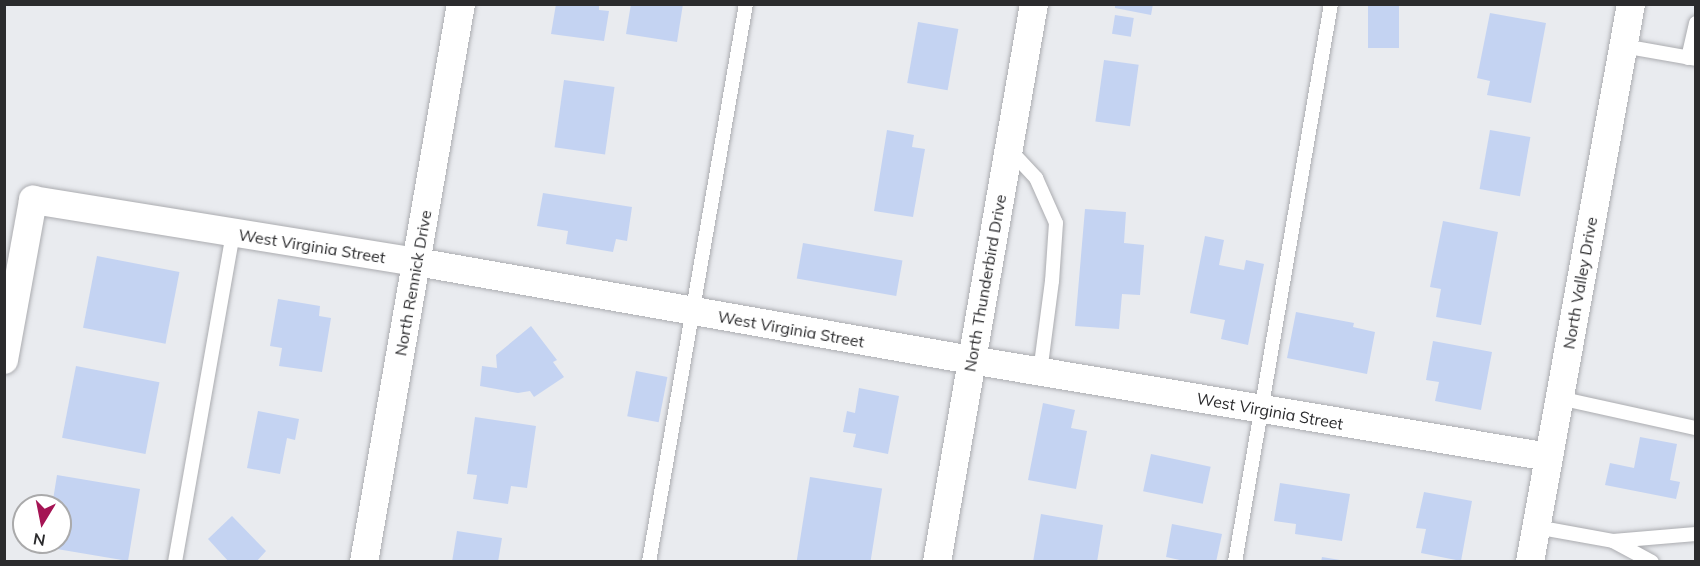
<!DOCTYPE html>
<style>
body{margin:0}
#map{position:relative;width:1700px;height:566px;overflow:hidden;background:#e9ebef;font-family:Mulish,sans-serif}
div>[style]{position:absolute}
.building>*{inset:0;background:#c4d3f2;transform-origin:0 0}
.roads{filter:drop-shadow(0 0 2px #abacb0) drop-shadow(0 0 2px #abacb0)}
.lane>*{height:14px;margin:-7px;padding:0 7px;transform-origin:7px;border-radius:7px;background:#fff}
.street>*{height:28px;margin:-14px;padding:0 14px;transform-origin:14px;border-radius:14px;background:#fff}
span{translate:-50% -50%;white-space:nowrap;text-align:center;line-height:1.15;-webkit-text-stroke:6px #fff;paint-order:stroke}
.street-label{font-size:16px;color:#2b2b2d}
.frame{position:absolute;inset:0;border:6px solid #2b2b2d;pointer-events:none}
.north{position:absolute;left:12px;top:494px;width:60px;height:60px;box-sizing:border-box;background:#fff;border:2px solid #aaaaab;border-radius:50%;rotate:190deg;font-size:16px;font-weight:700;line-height:24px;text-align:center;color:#2b2b2d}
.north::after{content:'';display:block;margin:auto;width:21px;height:27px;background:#a51454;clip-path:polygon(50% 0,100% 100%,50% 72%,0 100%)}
</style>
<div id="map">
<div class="building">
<div style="clip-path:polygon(556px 4px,599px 4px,599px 10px,609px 11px,604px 41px,551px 34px)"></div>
<div style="clip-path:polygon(631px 4px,683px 4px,677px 42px,626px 34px)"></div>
<div style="clip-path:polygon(1115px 4px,1153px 4px,1151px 15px,1115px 8px)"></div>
<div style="left:1368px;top:4px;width:31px;height:44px"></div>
<div style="clip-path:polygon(1490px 13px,1546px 23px,1531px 103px,1487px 95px,1490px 81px,1477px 78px)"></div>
<div style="left:1115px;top:15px;width:19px;height:19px;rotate:9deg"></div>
<div style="left:918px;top:22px;width:41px;height:62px;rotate:10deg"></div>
<div style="left:1104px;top:60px;width:35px;height:62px;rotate:8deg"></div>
<div style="left:564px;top:80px;width:51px;height:68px;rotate:8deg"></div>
<div style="clip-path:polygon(887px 130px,914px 135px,912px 147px,925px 149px,913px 217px,874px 211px)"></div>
<div style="left:1490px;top:130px;width:41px;height:60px;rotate:10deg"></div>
<div style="clip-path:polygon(543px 193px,632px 207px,627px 241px,616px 239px,613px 252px,566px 244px,568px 231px,537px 226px)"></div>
<div style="clip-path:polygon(1085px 209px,1126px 212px,1124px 243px,1144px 245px,1140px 295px,1122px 294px,1119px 329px,1075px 326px)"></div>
<div style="clip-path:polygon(1443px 221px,1498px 232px,1481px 325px,1436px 317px,1441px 289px,1430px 287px)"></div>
<div style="clip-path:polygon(1205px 236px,1224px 240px,1219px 265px,1244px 270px,1246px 260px,1264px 264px,1248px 345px,1221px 339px,1225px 320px,1190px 313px)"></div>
<div style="left:803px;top:243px;width:101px;height:36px;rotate:10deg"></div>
<div style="left:97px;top:256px;width:84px;height:73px;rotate:11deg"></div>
<div style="clip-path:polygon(278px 299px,320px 306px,319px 316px,331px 318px,322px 372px,279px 366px,282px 348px,270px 346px)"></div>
<div style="clip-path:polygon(1296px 312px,1354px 323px,1353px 327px,1375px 332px,1367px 374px,1287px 358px)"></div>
<div style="clip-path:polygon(531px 326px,557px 360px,553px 362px,564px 377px,534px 397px,530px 391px,518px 393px,480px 386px,482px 366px,497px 368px,496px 355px)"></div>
<div style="clip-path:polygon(1433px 341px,1492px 352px,1481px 410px,1435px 401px,1439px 382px,1426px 380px)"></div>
<div style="left:76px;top:366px;width:85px;height:73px;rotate:11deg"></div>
<div style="left:636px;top:371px;width:32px;height:46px;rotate:11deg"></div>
<div style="clip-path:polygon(859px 388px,899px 396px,888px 454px,853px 447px,856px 434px,843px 432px,847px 411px,855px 413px)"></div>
<div style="clip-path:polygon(1043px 403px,1075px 410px,1071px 428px,1087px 431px,1076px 489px,1028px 480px)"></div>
<div style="clip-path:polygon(258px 411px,299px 419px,295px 440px,287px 438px,280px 474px,247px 468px)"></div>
<div style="clip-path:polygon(475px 417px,536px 426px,527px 488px,511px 486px,508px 504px,473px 499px,477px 475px,467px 474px)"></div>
<div style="clip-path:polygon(1640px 437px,1677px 444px,1670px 480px,1680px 482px,1676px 499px,1605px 485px,1610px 463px,1634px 468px)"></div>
<div style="left:1151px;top:454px;width:61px;height:38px;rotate:12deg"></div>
<div style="clip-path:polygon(57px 475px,140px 489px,128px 561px,45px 547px,46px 542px,60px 542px,60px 506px,52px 506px)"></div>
<div style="left:810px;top:477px;width:73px;height:85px;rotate:9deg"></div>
<div style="clip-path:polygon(1280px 483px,1350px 494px,1342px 541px,1295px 534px,1296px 524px,1274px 521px)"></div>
<div style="clip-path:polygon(1424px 492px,1472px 501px,1461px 561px,1421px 553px,1426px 529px,1416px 528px)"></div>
<div style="clip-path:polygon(1041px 514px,1103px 525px,1097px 562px,1033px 562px)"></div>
<div style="clip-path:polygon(232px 516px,266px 551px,256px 562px,229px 562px,208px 539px)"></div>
<div style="clip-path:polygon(1172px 524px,1222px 534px,1216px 562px,1189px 562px,1166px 557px)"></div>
<div style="clip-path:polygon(457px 531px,502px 538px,498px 562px,452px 562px)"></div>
<div style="clip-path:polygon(1322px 557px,1340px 560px,1340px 562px,1321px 562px)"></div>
</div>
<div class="roads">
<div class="lane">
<div style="left:1623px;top:46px;width:74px;rotate:10.1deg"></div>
<div style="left:1688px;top:58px;width:36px;rotate:-77deg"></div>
<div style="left:1009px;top:149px;width:40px;rotate:47deg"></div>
<div style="left:1036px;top:178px;width:49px;rotate:66deg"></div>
<div style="left:1056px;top:223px;width:58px;rotate:93.9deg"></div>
<div style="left:1052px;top:281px;width:92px;rotate:97.5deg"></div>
<div style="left:1559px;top:398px;width:140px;rotate:12.4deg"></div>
<div style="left:1536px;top:527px;width:78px;rotate:10.3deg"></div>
<div style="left:1613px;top:541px;width:83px;rotate:-4.8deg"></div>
<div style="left:1613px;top:541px;width:44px;rotate:28.3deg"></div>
<div style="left:175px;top:562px;width:334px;rotate:-80deg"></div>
<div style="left:649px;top:562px;width:566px;rotate:-80.14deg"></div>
<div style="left:1235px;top:562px;width:566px;rotate:-80.24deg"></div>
</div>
<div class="street">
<div style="left:4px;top:360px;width:163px;rotate:-79.7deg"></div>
<div style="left:33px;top:200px;width:389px;rotate:9.2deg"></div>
<div style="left:417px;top:262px;width:563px;rotate:10.03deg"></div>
<div style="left:971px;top:360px;width:586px;rotate:9.53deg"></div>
<div style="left:364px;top:562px;width:566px;rotate:-80.14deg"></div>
<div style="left:937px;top:562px;width:566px;rotate:-80.14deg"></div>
<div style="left:1530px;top:562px;width:567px;rotate:-79.74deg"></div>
</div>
</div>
<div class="street-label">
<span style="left:312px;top:246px;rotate:9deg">West Virginia Street</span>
<span style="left:413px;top:283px;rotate:-80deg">North Rennick Drive</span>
<span style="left:985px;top:283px;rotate:-80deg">North Thunderbird Drive</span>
<span style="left:1580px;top:283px;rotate:-80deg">North Valley Drive</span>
<span style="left:791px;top:329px;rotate:10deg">West Virginia Street</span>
<span style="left:1270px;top:411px;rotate:10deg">West Virginia Street</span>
</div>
<div class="frame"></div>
<div class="north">N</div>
</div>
